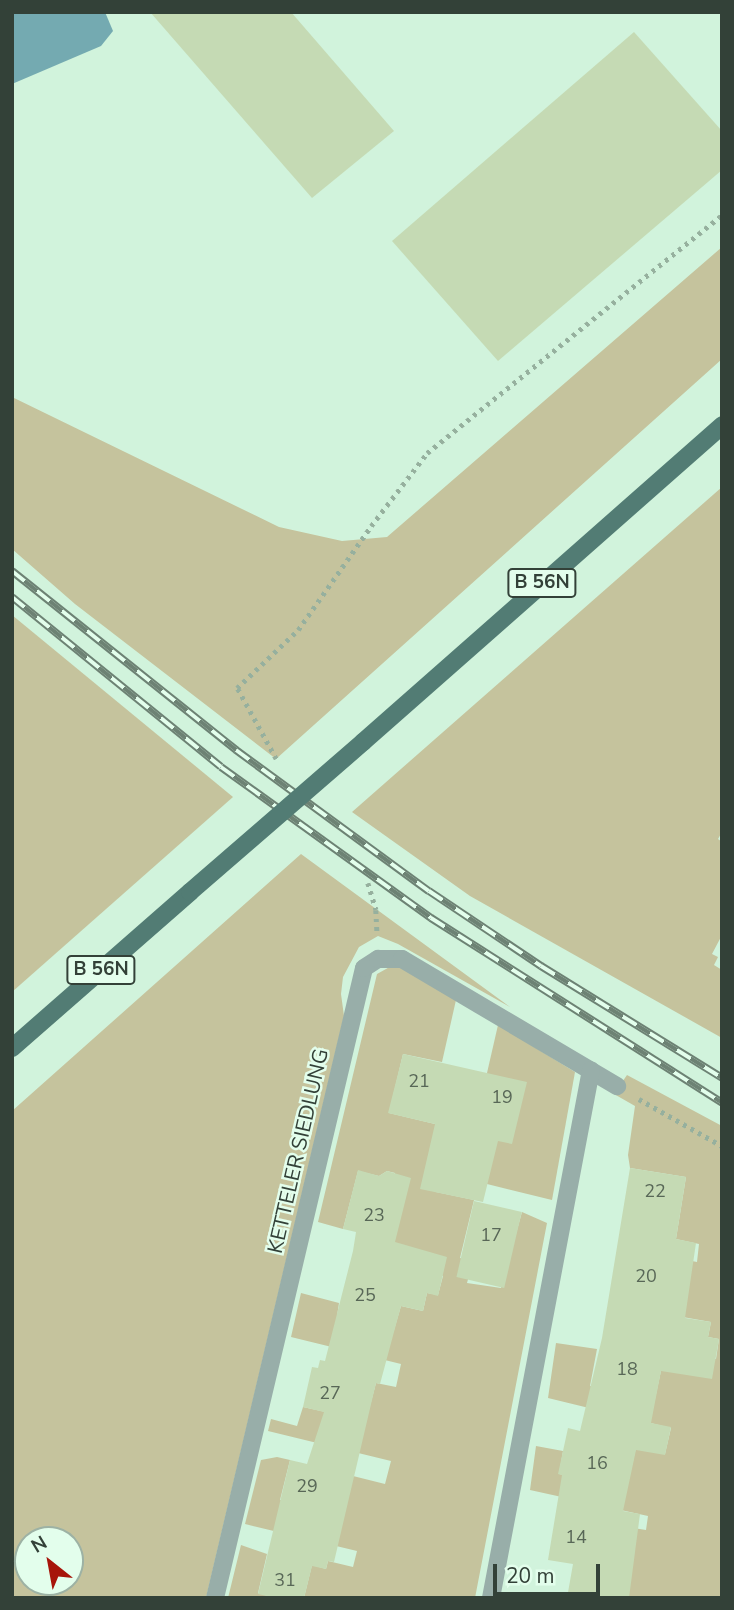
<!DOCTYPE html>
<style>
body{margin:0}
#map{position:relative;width:734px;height:1610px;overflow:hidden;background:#d1f3dc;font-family:"Nunito Sans",sans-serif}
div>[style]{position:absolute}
.green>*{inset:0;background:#c5c39d}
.water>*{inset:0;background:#74aab1}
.building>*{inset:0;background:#c5dab4;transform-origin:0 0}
.path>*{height:4.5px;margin-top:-2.25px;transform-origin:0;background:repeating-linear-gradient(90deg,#96b09e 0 3.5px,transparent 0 8.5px)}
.street>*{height:18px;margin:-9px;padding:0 9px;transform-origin:9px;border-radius:9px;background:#98aea9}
.primary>*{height:18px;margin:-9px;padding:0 9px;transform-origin:9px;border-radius:9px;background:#527c74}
.rail>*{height:8px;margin-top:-4px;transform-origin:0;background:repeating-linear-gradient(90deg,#e3feec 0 16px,#6d8274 0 32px);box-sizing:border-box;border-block:2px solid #6d8274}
.primary-bridge>*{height:18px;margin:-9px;padding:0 9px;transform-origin:9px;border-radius:9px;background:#527c74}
span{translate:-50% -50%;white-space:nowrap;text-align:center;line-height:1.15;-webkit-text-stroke:5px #e3feec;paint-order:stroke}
.number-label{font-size:18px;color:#586757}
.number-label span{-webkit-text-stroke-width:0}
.shield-label span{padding:2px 5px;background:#e3feec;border:2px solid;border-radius:5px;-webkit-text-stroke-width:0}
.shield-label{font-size:19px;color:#334138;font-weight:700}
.street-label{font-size:21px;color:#334138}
.frame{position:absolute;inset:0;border:14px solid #334138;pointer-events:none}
.north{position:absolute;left:14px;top:1526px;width:70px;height:70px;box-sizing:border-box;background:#e3feec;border:2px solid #9db2a4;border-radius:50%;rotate:329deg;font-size:19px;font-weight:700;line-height:28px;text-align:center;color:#334138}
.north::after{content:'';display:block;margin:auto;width:24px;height:32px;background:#a7150a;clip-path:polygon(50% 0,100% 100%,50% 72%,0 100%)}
.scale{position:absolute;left:493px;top:1564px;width:107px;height:32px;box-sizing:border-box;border:4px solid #334138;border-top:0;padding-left:9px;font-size:21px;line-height:24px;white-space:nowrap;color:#334138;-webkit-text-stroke:5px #e3feec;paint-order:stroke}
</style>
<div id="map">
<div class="green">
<div style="clip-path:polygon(722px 247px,722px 359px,276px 759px,75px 604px,12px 549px,12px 397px,279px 527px,342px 541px,387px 537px)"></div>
<div style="clip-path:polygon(722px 487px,722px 832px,718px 839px,722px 842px,722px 935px,712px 954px,718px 957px,714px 965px,722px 970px,722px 1038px,470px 896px,352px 812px)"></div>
<div style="clip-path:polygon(12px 615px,233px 797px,12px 992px)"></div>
<div style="clip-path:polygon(evenodd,301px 854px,510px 1007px,398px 944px,378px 936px,359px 947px,343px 977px,341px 994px,344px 1016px,206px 1598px,12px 1598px,12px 1111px,301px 854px,28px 1540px,70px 1540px,70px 1582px,28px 1582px,28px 1540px)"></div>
<div style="clip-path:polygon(395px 964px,456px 1000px,442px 1062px,403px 1054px,389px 1113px,435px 1124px,436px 1192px,474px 1200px,460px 1258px,473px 1261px,467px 1283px,501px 1288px,522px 1212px,547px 1223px,475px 1598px,304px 1598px,312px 1565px,326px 1569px,328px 1561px,353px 1567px,357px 1551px,245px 1524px,261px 1460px,277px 1457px,290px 1460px,280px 1500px,344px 1516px,353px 1476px,385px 1484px,391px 1461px,268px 1431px,271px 1419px,297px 1426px,303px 1407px,366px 1421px,376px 1383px,396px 1387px,401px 1364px,291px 1337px,301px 1293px,339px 1303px,337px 1316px,394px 1330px,401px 1306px,423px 1311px,427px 1293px,438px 1295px,443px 1276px,394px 1242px,395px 1173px,387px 1171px,379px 1176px,358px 1171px,343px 1229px,318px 1222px,377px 974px)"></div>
<div style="clip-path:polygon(498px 1025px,575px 1072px,552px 1200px,487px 1184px,487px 1073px)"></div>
<div style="clip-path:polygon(627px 1075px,722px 1126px,722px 1598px,626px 1598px,627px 1527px,646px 1530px,648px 1516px,530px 1490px,536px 1446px,563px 1451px,559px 1474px,627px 1488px,637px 1443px,665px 1454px,671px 1428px,548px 1398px,556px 1343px,597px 1349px,590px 1386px,655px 1399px,665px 1352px,716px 1359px,719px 1339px,708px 1337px,711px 1322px,660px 1313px,671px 1257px,697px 1262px,699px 1244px,676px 1239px,686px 1177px,630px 1168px,628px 1155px,635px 1106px,614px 1094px)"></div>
<div style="clip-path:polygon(241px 1545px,267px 1554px,258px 1593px,275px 1598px,228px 1598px)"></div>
</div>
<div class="water">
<div style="clip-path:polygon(12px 12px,105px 12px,113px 31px,101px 46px,12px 84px)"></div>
</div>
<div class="building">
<div style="clip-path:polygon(150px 12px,291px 12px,394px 131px,312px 198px)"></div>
<div style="clip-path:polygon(634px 32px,722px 131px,722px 170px,498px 361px,392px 241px)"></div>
<div style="clip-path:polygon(403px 1054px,527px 1082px,512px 1144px,498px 1141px,483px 1202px,420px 1189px,435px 1124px,388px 1113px)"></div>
<div style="clip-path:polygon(630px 1168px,686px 1177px,676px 1239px,696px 1243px,685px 1318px,711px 1322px,708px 1337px,719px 1339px,712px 1379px,661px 1371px,651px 1423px,671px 1427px,665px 1455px,636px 1450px,623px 1511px,640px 1514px,629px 1598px,567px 1598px,573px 1564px,548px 1560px,562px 1475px,558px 1474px,568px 1428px,580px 1431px,602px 1338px)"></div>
<div style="clip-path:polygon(358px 1170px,379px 1176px,387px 1171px,411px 1178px,395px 1242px,447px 1257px,438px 1296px,427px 1293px,423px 1311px,401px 1306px,380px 1384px,376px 1383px,334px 1562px,328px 1561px,326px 1569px,312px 1566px,304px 1598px,275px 1598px,258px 1594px,290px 1460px,307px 1464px,324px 1412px,303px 1407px,312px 1367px,318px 1368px,320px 1360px,325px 1361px,353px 1251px,356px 1232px,343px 1229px)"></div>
<div style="left:474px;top:1201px;width:49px;height:78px;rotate:13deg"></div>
</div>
<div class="path">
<div style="left:276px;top:759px;width:81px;rotate:-118.8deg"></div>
<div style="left:237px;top:688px;width:84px;rotate:-43.6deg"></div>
<div style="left:298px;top:630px;width:127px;rotate:-54.9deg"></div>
<div style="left:371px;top:526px;width:92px;rotate:-52.5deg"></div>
<div style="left:427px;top:453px;width:379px;rotate:-38.9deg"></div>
<div style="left:368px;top:883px;width:28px;rotate:73deg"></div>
<div style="left:376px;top:910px;width:22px;rotate:87deg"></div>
<div style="left:639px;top:1099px;width:95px;rotate:29.5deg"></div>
</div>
<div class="street">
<div style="left:215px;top:1598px;width:647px;rotate:-76.69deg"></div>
<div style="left:364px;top:968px;width:17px;rotate:-33deg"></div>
<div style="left:378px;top:959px;width:24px"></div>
<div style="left:402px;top:959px;width:250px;rotate:30.6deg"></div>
<div style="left:491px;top:1598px;width:537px;rotate:-79.28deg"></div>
</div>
<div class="primary">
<div style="left:363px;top:742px;width:479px;rotate:-41.4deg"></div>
<div style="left:12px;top:1048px;width:237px;rotate:-41.2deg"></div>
</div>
<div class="rail">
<div style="left:12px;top:571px;width:287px;rotate:38.6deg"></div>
<div style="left:236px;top:750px;width:239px;rotate:36.2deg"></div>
<div style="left:429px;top:891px;width:135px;rotate:33.8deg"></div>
<div style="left:541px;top:966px;width:213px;rotate:31.7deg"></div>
<div style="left:12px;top:597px;width:269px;rotate:39.1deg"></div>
<div style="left:221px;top:767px;width:259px;rotate:35.7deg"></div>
<div style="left:431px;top:918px;width:345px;rotate:32.4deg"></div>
</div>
<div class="primary-bridge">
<div style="left:190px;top:892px;width:229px;rotate:-40.9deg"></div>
</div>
<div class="number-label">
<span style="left:419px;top:1081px">21</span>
<span style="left:502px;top:1097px">19</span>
<span style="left:655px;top:1191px">22</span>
<span style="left:374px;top:1215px">23</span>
<span style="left:491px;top:1235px">17</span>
<span style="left:646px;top:1276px">20</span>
<span style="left:365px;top:1295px">25</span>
<span style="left:627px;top:1369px">18</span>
<span style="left:330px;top:1393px">27</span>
<span style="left:597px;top:1463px">16</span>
<span style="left:307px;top:1486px">29</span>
<span style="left:576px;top:1537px">14</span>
<span style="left:285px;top:1580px">31</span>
</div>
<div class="shield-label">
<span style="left:542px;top:583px">B 56N</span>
<span style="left:101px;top:970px">B 56N</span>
</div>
<div class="street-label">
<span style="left:298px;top:1151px;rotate:-77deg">KETTELER SIEDLUNG</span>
</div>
<div class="frame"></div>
<div class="north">N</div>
<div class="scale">20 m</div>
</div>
